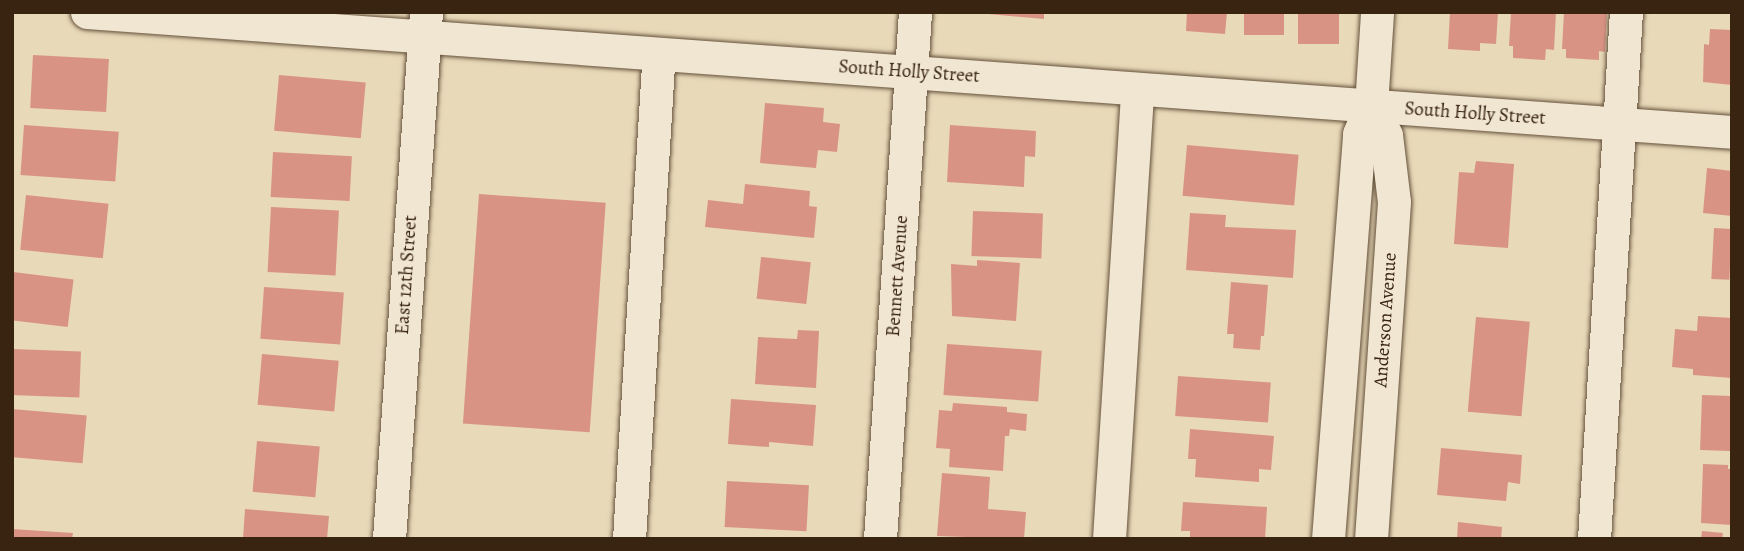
<!DOCTYPE html>
<style>
body{margin:0}
#map{position:relative;width:1744px;height:551px;overflow:hidden;background:#e8d9b8;font-family:Alegreya,serif}
div>[style]{position:absolute}
.building>*{inset:0;background:#d99385;transform-origin:0 0}
.roads{filter:drop-shadow(0 0 2px #64513b) drop-shadow(0 0 2px #64513b)}
.minor>*{height:33px;margin:-16.5px;padding:0 16.5px;transform-origin:16.5px;border-radius:16.5px;background:#f0e6d1}
span{translate:-50% -50%;white-space:nowrap;text-align:center;line-height:1.15;-webkit-text-stroke:5px #f0e6d1;paint-order:stroke}
.street-label{font-size:19px;color:#382411}
.frame{position:absolute;inset:0;border:14px solid #382411;pointer-events:none}
</style>
<div id="map">
<div class="building">
<div style="clip-path:polygon(967px 12px,1044px 12px,1044px 19px)"></div>
<div style="clip-path:polygon(1187px 12px,1227px 12px,1225px 34px,1186px 31px)"></div>
<div style="left:1244px;top:12px;width:40px;height:23px"></div>
<div style="left:1298px;top:12px;width:41px;height:32px"></div>
<div style="clip-path:polygon(1450px 12px,1498px 12px,1496px 44px,1480px 43px,1480px 51px,1448px 49px)"></div>
<div style="clip-path:polygon(1511px 12px,1556px 12px,1554px 50px,1546px 49px,1545px 60px,1513px 58px,1513px 46px,1509px 46px)"></div>
<div style="clip-path:polygon(1564px 12px,1607px 12px,1605px 52px,1599px 51px,1599px 60px,1566px 58px,1566px 49px,1562px 49px)"></div>
<div style="clip-path:polygon(1710px 29px,1732px 30px,1732px 85px,1703px 82px,1704px 44px,1709px 45px)"></div>
<div style="left:33px;top:55px;width:76px;height:53px;rotate:3deg"></div>
<div style="left:279px;top:75px;width:87px;height:56px;rotate:5deg"></div>
<div style="clip-path:polygon(765px 103px,824px 108px,823px 122px,840px 124px,837px 152px,818px 150px,816px 168px,760px 163px)"></div>
<div style="left:24px;top:125px;width:95px;height:50px;rotate:4deg"></div>
<div style="clip-path:polygon(950px 125px,1036px 131px,1035px 157px,1025px 156px,1024px 187px,947px 182px)"></div>
<div style="left:1187px;top:145px;width:112px;height:51px;rotate:5deg"></div>
<div style="left:273px;top:152px;width:79px;height:45px;rotate:3deg"></div>
<div style="clip-path:polygon(1476px 161px,1514px 164px,1508px 248px,1454px 244px,1459px 172px,1474px 173px)"></div>
<div style="clip-path:polygon(1707px 168px,1732px 171px,1732px 216px,1703px 213px)"></div>
<div style="clip-path:polygon(745px 184px,810px 191px,809px 206px,817px 207px,814px 238px,705px 227px,708px 200px,743px 204px)"></div>
<div style="left:479px;top:194px;width:127px;height:230px;rotate:4deg"></div>
<div style="left:26px;top:195px;width:83px;height:55px;rotate:6deg"></div>
<div style="left:271px;top:207px;width:68px;height:65px;rotate:3deg"></div>
<div style="left:973px;top:211px;width:70px;height:45px;rotate:2deg"></div>
<div style="clip-path:polygon(1190px 213px,1226px 215px,1225px 227px,1296px 230px,1293px 278px,1186px 270px)"></div>
<div style="left:1714px;top:228px;width:18px;height:51px;rotate:3deg"></div>
<div style="left:761px;top:257px;width:50px;height:42px;rotate:6deg"></div>
<div style="clip-path:polygon(977px 260px,1020px 263px,1016px 321px,952px 316px,951px 264px,977px 266px)"></div>
<div style="left:13px;top:272px;width:61px;height:48px;rotate:7deg"></div>
<div style="clip-path:polygon(1231px 282px,1268px 285px,1264px 336px,1261px 336px,1260px 350px,1233px 348px,1234px 334px,1227px 334px)"></div>
<div style="left:264px;top:287px;width:80px;height:52px;rotate:4deg"></div>
<div style="clip-path:polygon(1698px 316px,1732px 318px,1732px 378px,1693px 375px,1693px 369px,1672px 367px,1675px 329px,1697px 331px)"></div>
<div style="left:1476px;top:317px;width:54px;height:95px;rotate:5deg"></div>
<div style="clip-path:polygon(798px 330px,819px 331px,816px 388px,755px 384px,758px 337px,797px 339px)"></div>
<div style="left:947px;top:344px;width:95px;height:51px;rotate:4deg"></div>
<div style="left:12px;top:349px;width:69px;height:46px;rotate:2deg"></div>
<div style="left:262px;top:354px;width:77px;height:51px;rotate:5deg"></div>
<div style="left:1178px;top:376px;width:93px;height:40px;rotate:4deg"></div>
<div style="left:1702px;top:395px;width:30px;height:55px;rotate:2deg"></div>
<div style="clip-path:polygon(731px 399px,816px 405px,813px 446px,769px 442px,769px 447px,728px 444px)"></div>
<div style="clip-path:polygon(953px 403px,1007px 407px,1007px 412px,1027px 414px,1026px 431px,1010px 429px,1009px 436px,1005px 436px,1003px 471px,949px 467px,950px 449px,936px 448px,939px 410px,952px 411px)"></div>
<div style="left:12px;top:409px;width:75px;height:48px;rotate:5deg"></div>
<div style="clip-path:polygon(1190px 429px,1274px 436px,1271px 470px,1259px 469px,1259px 482px,1195px 477px,1196px 459px,1188px 459px)"></div>
<div style="left:257px;top:441px;width:63px;height:51px;rotate:5deg"></div>
<div style="clip-path:polygon(1441px 448px,1522px 455px,1520px 484px,1508px 482px,1506px 501px,1437px 495px)"></div>
<div style="clip-path:polygon(1703px 464px,1728px 465px,1728px 469px,1732px 469px,1732px 525px,1701px 523px)"></div>
<div style="clip-path:polygon(942px 473px,990px 477px,988px 509px,1026px 512px,1024px 539px,937px 536px)"></div>
<div style="left:727px;top:481px;width:82px;height:46px;rotate:3deg"></div>
<div style="clip-path:polygon(1183px 502px,1267px 507px,1265px 539px,1190px 539px,1190px 531px,1181px 531px)"></div>
<div style="clip-path:polygon(245px 509px,329px 516px,327px 539px,243px 539px)"></div>
<div style="clip-path:polygon(1458px 522px,1502px 527px,1501px 539px,1457px 539px)"></div>
<div style="clip-path:polygon(12px 529px,73px 533px,72px 539px,12px 539px)"></div>
<div style="clip-path:polygon(1702px 531px,1723px 533px,1722px 539px,1701px 539px)"></div>
</div>
<div class="roads">
<div class="minor">
<div style="left:87px;top:12px;width:1649px;rotate:4.17deg"></div>
<div style="left:1371px;top:106px;width:33px;rotate:63deg"></div>
<div style="left:1386px;top:135px;width:67px;rotate:83.2deg"></div>
<div style="left:1394px;top:202px;width:338px;rotate:93.9deg"></div>
<div style="left:389px;top:539px;width:528px;rotate:-85.98deg"></div>
<div style="left:629px;top:539px;width:486px;rotate:-86.5deg"></div>
<div style="left:880px;top:539px;width:528px;rotate:-86.2deg"></div>
<div style="left:1109px;top:539px;width:451px;rotate:-86.4deg"></div>
<div style="left:1328px;top:539px;width:406px;rotate:-85.6deg"></div>
<div style="left:1359px;top:134px;width:30px;rotate:-67deg"></div>
<div style="left:1371px;top:106px;width:94px;rotate:-86.3deg"></div>
<div style="left:1594px;top:539px;width:528px;rotate:-86.53deg"></div>
</div>
</div>
<div class="street-label">
<span style="left:909px;top:72px;rotate:4deg">South Holly Street</span>
<span style="left:1475px;top:114px;rotate:4deg">South Holly Street</span>
<span style="left:407px;top:275px;rotate:-86deg">East 12th Street</span>
<span style="left:898px;top:276px;rotate:-86deg">Bennett Avenue</span>
<span style="left:1386px;top:320px;rotate:-86deg">Anderson Avenue</span>
</div>
<div class="frame"></div>
</div>
